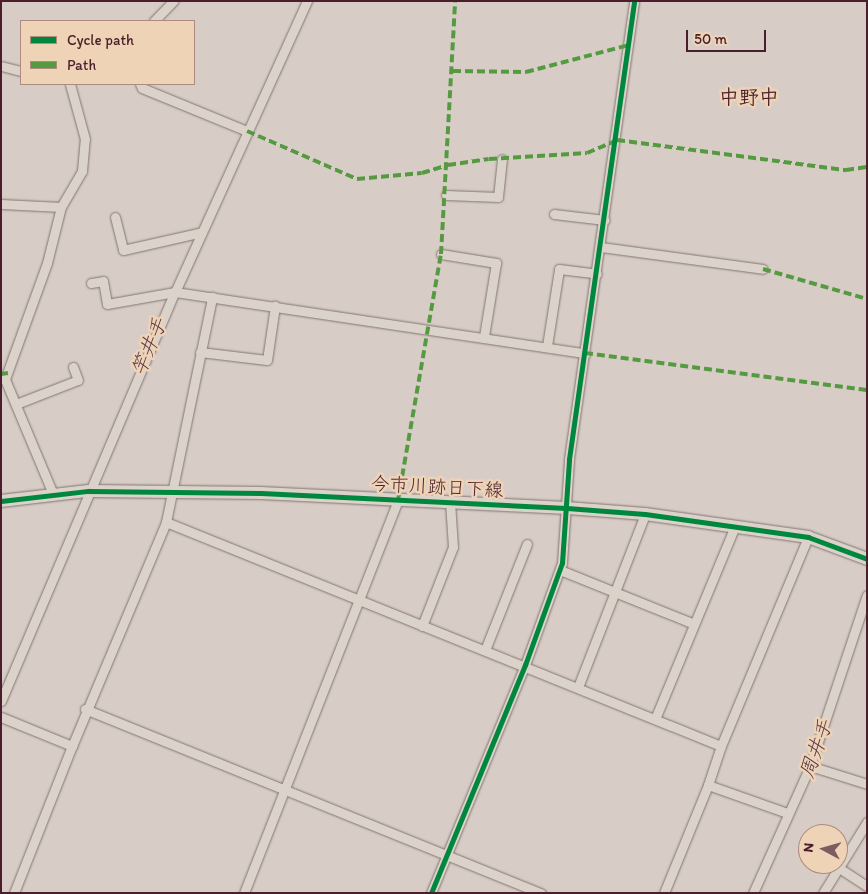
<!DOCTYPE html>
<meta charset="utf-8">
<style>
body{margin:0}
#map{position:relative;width:868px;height:894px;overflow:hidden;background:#d8cdc6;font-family:Itim,"Klee One",sans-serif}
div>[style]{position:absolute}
.roads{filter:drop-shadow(0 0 1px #827574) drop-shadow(0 0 1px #827574)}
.street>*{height:9px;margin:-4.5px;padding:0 4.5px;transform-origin:4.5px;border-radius:4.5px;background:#dbd2c9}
.secondary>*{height:12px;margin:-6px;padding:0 6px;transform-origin:6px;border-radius:6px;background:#dbd2c9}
.quiet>*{height:4px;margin-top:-2px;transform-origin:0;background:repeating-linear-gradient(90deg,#559a41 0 8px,transparent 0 12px)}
.cycleway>*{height:5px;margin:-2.5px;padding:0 2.5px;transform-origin:2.5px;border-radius:2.5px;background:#00873e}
span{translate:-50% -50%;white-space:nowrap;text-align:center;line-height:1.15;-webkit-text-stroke:5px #efd3b6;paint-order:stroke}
.street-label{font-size:19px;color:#4a1f2b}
.neighbourhood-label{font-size:20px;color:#4a1f2b;font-weight:700}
.water-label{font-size:20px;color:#563849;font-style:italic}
.frame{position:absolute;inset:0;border:2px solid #4a1f2b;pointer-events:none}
.legend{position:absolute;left:20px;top:20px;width:175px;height:65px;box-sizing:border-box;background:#efd3b6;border:1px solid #ad8b7e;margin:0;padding:6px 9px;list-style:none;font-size:15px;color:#4a1f2b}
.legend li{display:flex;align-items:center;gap:10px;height:25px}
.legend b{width:25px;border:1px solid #ad8b7e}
.north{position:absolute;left:798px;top:824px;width:50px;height:50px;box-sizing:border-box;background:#efd3b6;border:1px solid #ad8b7e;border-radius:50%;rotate:276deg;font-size:14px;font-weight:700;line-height:20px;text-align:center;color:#4a1f2b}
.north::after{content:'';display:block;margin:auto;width:18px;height:22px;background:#7c5c61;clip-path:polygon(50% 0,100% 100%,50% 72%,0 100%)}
.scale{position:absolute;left:686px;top:30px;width:80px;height:22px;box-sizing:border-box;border:2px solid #4a1f2b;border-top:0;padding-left:6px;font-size:15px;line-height:18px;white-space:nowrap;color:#4a1f2b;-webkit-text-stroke:4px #efd3b6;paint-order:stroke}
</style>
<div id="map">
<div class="roads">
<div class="street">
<div style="left:154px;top:21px;width:28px;rotate:-46deg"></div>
<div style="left:1px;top:66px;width:21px;rotate:14deg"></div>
<div style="left:140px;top:84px;width:4px;rotate:63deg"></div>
<div style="left:142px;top:88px;width:113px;rotate:22.3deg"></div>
<div style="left:446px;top:195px;width:52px;rotate:2.2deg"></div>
<div style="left:498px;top:197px;width:38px;rotate:-84deg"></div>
<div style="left:1px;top:204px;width:60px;rotate:2.9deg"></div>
<div style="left:554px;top:214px;width:51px;rotate:6.7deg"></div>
<div style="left:115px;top:217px;width:34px;rotate:76deg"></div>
<div style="left:123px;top:250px;width:81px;rotate:-12.8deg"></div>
<div style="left:601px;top:247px;width:163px;rotate:7.7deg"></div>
<div style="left:441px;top:254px;width:56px;rotate:9.3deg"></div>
<div style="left:496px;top:263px;width:74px;rotate:99.3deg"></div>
<div style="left:91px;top:283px;width:12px;rotate:-9deg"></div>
<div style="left:103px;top:281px;width:23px;rotate:80deg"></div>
<div style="left:107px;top:304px;width:69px;rotate:-10deg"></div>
<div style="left:175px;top:292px;width:415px;rotate:8.5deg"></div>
<div style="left:547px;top:346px;width:78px;rotate:-81.1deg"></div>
<div style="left:559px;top:269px;width:38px;rotate:7deg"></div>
<div style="left:200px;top:352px;width:67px;rotate:6.8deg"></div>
<div style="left:267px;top:360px;width:55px;rotate:-81.6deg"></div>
<div style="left:16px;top:404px;width:66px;rotate:-21.2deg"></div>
<div style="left:78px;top:380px;width:14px;rotate:-111deg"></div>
<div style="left:53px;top:494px;width:125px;rotate:-112.7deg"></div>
<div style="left:5px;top:379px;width:123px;rotate:-70.1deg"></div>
<div style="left:47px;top:263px;width:58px;rotate:-76deg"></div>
<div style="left:61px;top:207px;width:42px;rotate:-59.7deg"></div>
<div style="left:82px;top:171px;width:32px;rotate:-85deg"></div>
<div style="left:85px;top:139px;width:57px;rotate:-105.3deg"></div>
<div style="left:166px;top:522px;width:598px;rotate:21.98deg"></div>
<div style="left:721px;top:746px;width:226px;rotate:-67.4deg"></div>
<div style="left:560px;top:570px;width:144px;rotate:21.9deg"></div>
<div style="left:422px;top:626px;width:85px;rotate:-68.6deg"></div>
<div style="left:453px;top:547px;width:45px;rotate:-93.8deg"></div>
<div style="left:485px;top:650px;width:114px;rotate:-68.4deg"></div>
<div style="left:578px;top:687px;width:186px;rotate:-68.8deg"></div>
<div style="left:1px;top:701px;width:444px;rotate:-67deg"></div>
<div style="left:175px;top:292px;width:320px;rotate:-65.6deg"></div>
<div style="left:85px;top:709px;width:492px;rotate:22deg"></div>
<div style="left:1px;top:717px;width:77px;rotate:22.2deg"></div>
<div style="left:72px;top:746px;width:243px;rotate:-67.2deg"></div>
<div style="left:166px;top:522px;width:230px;rotate:-78.4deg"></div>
<div style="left:655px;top:719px;width:209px;rotate:-67.5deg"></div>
<div style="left:810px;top:766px;width:60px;rotate:17.5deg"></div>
<div style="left:708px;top:785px;width:41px;rotate:-71.6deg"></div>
<div style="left:839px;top:868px;width:33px;rotate:33deg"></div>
<div style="left:14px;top:893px;width:158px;rotate:-68.5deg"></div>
<div style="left:244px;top:893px;width:422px;rotate:-68.6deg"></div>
<div style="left:431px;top:893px;width:247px;rotate:-67.6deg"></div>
<div style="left:525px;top:665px;width:109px;rotate:-70.1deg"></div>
<div style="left:562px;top:563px;width:104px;rotate:-86.1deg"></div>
<div style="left:569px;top:459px;width:463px;rotate:-81.9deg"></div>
<div style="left:664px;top:893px;width:117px;rotate:-67.8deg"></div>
<div style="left:708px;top:785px;width:84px;rotate:19.5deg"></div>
<div style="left:753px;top:893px;width:139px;rotate:-65.8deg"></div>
<div style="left:810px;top:766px;width:180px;rotate:-71.6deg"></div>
<div style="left:823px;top:893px;width:84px;rotate:-58.2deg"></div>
</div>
<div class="secondary">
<div style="left:1px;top:501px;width:88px;rotate:-6.6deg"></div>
<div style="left:88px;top:491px;width:173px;rotate:0.7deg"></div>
<div style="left:261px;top:493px;width:306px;rotate:2.8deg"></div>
<div style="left:567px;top:508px;width:78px;rotate:4.4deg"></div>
<div style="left:645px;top:514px;width:165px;rotate:8deg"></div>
<div style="left:808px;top:537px;width:63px;rotate:20.4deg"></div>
</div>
</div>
<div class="quiet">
<div style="left:453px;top:71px;width:73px;rotate:0.8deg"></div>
<div style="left:526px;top:72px;width:106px;rotate:-14.7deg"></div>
<div style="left:247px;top:131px;width:120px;rotate:23.6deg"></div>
<div style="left:357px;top:179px;width:65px;rotate:-5.3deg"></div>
<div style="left:422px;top:173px;width:27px;rotate:-17deg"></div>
<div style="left:448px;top:165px;width:41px;rotate:-8.3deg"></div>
<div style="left:489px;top:159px;width:98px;rotate:-3.5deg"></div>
<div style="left:587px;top:153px;width:33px;rotate:-23deg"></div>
<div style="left:617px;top:140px;width:231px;rotate:7.5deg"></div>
<div style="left:846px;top:170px;width:21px;rotate:-8deg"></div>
<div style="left:763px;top:269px;width:108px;rotate:16.1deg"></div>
<div style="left:585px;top:353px;width:284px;rotate:7.5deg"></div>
<div style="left:1px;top:374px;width:7px;rotate:-8deg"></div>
<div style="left:398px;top:500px;width:250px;rotate:-80.1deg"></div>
<div style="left:441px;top:254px;width:253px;rotate:-86.8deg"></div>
</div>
<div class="cycleway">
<div style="left:1px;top:501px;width:88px;rotate:-6.6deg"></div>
<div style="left:88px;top:491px;width:173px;rotate:0.7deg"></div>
<div style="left:261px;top:493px;width:306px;rotate:2.8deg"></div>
<div style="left:567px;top:508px;width:78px;rotate:4.4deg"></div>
<div style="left:645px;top:514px;width:165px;rotate:8deg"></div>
<div style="left:808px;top:537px;width:63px;rotate:20.4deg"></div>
<div style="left:431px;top:893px;width:247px;rotate:-67.6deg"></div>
<div style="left:525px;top:665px;width:109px;rotate:-70.1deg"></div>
<div style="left:562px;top:563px;width:104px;rotate:-86.1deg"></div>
<div style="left:569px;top:459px;width:463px;rotate:-81.9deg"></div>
</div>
<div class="street-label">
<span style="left:437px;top:487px;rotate:3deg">今市川跡日下線</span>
</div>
<div class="neighbourhood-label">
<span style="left:749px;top:97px">中野中</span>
</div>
<div class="water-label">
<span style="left:149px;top:347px;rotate:-67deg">竿井手</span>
<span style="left:816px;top:749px;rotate:-70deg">周井手</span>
</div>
<div class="frame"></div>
<ul class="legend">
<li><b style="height:6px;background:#00873e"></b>Cycle path</li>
<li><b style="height:6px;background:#559a41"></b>Path</li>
</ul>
<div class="north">N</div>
<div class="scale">50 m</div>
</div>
